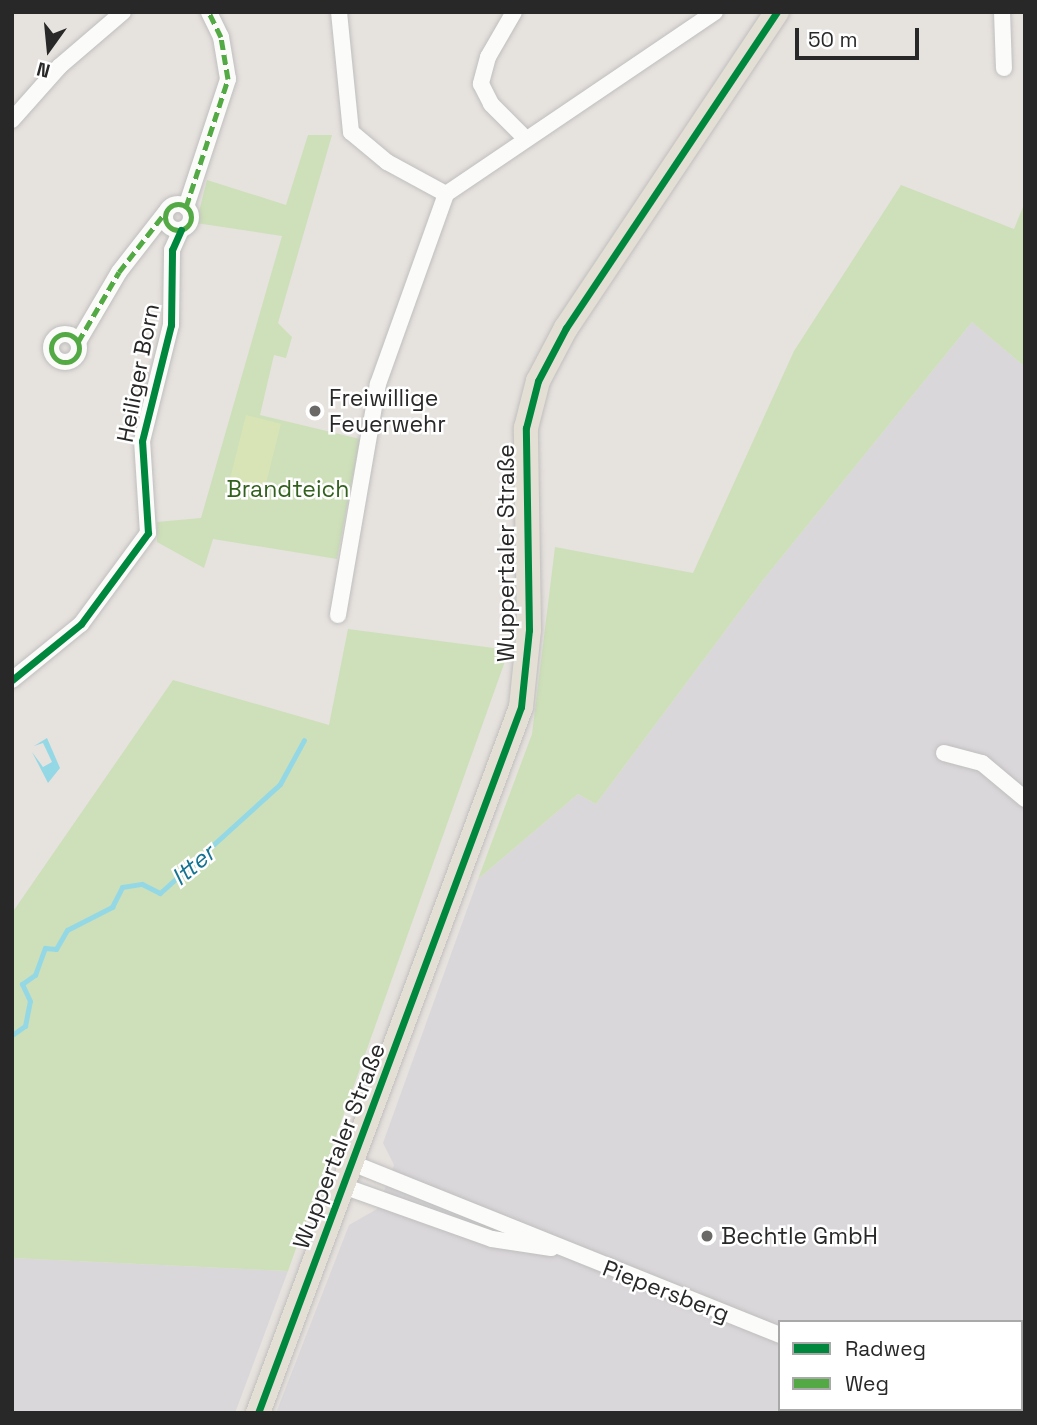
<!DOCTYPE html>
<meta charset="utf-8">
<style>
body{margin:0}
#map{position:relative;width:1037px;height:1425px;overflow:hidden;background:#e6e2de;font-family:"Space Grotesk",sans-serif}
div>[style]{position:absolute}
.industrial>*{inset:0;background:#dad7da}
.green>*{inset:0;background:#cde0b9}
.pitch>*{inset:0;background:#d8e4b6;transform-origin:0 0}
.water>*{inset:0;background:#95d8e5}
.stream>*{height:5px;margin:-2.5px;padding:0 2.5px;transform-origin:2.5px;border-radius:2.5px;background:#95d8e5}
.roads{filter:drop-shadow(0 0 2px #c0bfbf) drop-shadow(0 0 2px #c0bfbf)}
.minor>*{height:16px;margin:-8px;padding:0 8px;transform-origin:8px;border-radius:8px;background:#fbfbfa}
.minor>.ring{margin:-8px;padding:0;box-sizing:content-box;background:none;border:16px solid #fbfbfa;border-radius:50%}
.primary>*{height:24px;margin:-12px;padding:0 12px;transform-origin:12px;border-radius:12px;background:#e4dfd4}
.quiet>*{height:5px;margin-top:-2.5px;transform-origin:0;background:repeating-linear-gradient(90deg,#53aa44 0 10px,transparent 0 15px)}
.quiet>.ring{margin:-2.5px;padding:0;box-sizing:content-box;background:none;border:5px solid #53aa44;border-radius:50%}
.cycleway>*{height:7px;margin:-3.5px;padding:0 3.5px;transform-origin:3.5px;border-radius:3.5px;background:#00873e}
.dots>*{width:19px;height:19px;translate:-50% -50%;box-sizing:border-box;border:4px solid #fff;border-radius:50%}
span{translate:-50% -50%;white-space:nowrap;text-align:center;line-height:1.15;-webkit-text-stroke:5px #fff;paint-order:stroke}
.street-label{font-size:23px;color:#282828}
.poi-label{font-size:23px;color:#282828}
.left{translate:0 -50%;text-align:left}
.park-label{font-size:23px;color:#32611d}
.water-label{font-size:24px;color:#147391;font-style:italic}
.frame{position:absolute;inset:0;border:14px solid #282828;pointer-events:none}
.legend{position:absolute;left:778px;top:1320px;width:245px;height:91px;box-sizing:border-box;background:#fff;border:2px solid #a9a9a9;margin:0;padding:9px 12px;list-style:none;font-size:21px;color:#282828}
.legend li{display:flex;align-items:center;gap:14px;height:35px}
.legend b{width:35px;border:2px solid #a9a9a9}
.north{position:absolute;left:14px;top:14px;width:70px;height:70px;-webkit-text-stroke:5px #fff;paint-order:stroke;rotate:195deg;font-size:19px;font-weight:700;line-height:28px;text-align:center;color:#282828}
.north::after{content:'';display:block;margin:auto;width:24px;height:32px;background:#282828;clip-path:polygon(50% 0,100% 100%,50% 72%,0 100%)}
.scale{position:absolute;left:795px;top:28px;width:124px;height:32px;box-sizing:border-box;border:4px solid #282828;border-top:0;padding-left:9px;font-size:21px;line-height:24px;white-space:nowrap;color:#282828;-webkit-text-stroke:5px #fff;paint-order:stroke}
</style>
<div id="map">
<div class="industrial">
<div style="clip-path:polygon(evenodd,972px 322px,1025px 367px,1025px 1413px,276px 1413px,349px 1225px,377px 1209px,394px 1165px,383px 1143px,478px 879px,578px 794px,596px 804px,763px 580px,972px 322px,780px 1322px,1021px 1322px,1021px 1409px,780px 1409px,780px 1322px)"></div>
<div style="clip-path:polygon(12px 1258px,288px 1271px,235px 1413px,12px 1413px)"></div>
</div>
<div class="green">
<div style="clip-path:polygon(308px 135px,332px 135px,278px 323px,292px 337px,286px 358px,274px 355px,260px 415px,360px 439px,337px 559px,213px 539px,204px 568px,157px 542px,157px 522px,201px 518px,282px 236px,196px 223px,207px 180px,286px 205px)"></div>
<div style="clip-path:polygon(901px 185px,1014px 229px,1025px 202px,1025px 367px,972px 322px,763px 580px,596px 804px,578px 794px,478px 879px,532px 734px,555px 547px,693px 573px,794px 351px)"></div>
<div style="clip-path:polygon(348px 629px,509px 650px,288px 1271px,12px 1258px,12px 913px,173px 680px,329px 725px)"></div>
</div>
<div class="pitch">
<div style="left:246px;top:415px;width:36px;height:74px;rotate:14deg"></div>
</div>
<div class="water">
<div style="clip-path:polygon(47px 738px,60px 768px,48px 783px,32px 752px,43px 767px,52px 762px,43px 743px,34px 746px)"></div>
</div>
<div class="stream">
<div style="left:12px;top:1035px;width:16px;rotate:-35deg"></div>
<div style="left:25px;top:1026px;width:25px;rotate:-79deg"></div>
<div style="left:30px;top:1001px;width:19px;rotate:-115deg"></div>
<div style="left:22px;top:984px;width:16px;rotate:-35deg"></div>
<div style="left:35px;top:975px;width:29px;rotate:-70deg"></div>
<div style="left:45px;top:948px;width:11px;rotate:5deg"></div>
<div style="left:56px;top:949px;width:22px;rotate:-60deg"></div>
<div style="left:67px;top:930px;width:51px;rotate:-27.1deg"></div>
<div style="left:112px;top:907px;width:22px;rotate:-63deg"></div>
<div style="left:122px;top:887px;width:20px;rotate:-9deg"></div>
<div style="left:142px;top:884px;width:20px;rotate:27deg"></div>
<div style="left:160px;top:893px;width:162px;rotate:-42.2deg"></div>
<div style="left:280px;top:784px;width:50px;rotate:-61.4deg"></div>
</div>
<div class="roads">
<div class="minor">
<div style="left:339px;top:12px;width:121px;rotate:84.3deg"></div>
<div style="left:351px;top:132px;width:47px;rotate:39.8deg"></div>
<div style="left:387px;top:162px;width:67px;rotate:28.5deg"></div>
<div style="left:514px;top:12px;width:52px;rotate:120deg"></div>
<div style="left:488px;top:57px;width:28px;rotate:105deg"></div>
<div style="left:481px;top:84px;width:22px;rotate:63deg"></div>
<div style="left:491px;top:104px;width:49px;rotate:45deg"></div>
<div style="left:1002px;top:12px;width:56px;rotate:88deg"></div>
<div style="left:12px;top:120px;width:72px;rotate:-48.4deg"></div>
<div style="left:60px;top:66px;width:83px;rotate:-40.6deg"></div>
<div style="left:446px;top:194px;width:325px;rotate:-34.1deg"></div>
<div class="ring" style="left:165px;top:204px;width:10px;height:10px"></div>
<div style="left:186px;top:207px;width:135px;rotate:-71.8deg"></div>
<div style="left:228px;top:79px;width:43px;rotate:-99.5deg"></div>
<div style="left:221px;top:37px;width:28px;rotate:-116deg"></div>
<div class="ring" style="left:51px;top:334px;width:12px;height:12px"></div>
<div style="left:78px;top:342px;width:81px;rotate:-59.6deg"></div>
<div style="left:119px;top:272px;width:75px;rotate:-52.1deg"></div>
<div style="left:338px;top:615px;width:234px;rotate:-80.2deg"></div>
<div style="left:378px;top:384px;width:202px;rotate:-70.3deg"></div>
<div style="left:12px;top:680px;width:89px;rotate:-39.1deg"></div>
<div style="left:81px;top:624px;width:113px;rotate:-53.6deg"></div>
<div style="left:148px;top:533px;width:92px;rotate:-93.7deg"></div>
<div style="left:142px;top:441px;width:120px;rotate:-76deg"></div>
<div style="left:171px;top:325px;width:75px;rotate:-89.2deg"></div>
<div style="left:172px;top:250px;width:22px;rotate:-66deg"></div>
<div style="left:944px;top:753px;width:39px;rotate:15deg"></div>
<div style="left:982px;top:763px;width:56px;rotate:39.9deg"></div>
<div style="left:352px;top:1163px;width:461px;rotate:21.9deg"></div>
<div style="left:343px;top:1186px;width:158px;rotate:19.6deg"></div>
<div style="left:492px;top:1239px;width:60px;rotate:8.7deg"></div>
<div style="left:1021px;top:1341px;width:4px;rotate:-27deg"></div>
</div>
<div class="primary">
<div style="left:258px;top:1413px;width:753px;rotate:-69.57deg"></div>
<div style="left:521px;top:707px;width:77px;rotate:-84.1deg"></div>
<div style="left:529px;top:630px;width:202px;rotate:-90.9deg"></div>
<div style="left:526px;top:428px;width:49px;rotate:-75.7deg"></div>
<div style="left:538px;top:381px;width:60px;rotate:-62.2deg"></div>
<div style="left:566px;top:328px;width:380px;rotate:-56.3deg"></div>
</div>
</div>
<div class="quiet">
<div class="ring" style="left:165px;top:204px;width:21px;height:21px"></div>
<div style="left:186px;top:207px;width:135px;rotate:-71.8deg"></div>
<div style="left:228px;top:79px;width:43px;rotate:-99.5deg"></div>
<div style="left:221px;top:37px;width:28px;rotate:-116deg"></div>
<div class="ring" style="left:51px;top:334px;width:23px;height:23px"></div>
<div style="left:78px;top:342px;width:81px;rotate:-59.6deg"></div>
<div style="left:119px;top:272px;width:75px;rotate:-52.1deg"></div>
</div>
<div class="cycleway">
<div style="left:12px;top:680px;width:89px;rotate:-39.1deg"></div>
<div style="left:81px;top:624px;width:113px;rotate:-53.6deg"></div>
<div style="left:148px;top:533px;width:92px;rotate:-93.7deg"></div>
<div style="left:142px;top:441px;width:120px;rotate:-76deg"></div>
<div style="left:171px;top:325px;width:75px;rotate:-89.2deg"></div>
<div style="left:172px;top:250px;width:22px;rotate:-66deg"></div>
<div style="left:258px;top:1413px;width:753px;rotate:-69.57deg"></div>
<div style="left:521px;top:707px;width:77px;rotate:-84.1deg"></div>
<div style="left:529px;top:630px;width:202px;rotate:-90.9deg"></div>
<div style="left:526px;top:428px;width:49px;rotate:-75.7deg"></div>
<div style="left:538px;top:381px;width:60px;rotate:-62.2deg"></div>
<div style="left:566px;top:328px;width:380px;rotate:-56.3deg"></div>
</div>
<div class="dots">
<div style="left:315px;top:411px;background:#6a6968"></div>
<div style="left:707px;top:1236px;background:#6a6968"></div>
</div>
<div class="street-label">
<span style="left:138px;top:373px;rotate:-79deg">Heiliger Born</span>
<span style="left:506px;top:553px;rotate:-90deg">Wuppertaler Straße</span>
<span style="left:339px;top:1146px;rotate:-69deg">Wuppertaler Straße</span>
<span style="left:666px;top:1291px;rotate:21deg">Piepersberg</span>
</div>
<div class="poi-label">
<span class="left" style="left:329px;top:411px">Freiwillige<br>Feuerwehr</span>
<span class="left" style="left:721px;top:1236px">Bechtle GmbH</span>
</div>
<div class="park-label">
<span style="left:288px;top:489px">Brandteich</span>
</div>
<div class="water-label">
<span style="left:193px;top:865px;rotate:-40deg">Itter</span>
</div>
<div class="frame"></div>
<ul class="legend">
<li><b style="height:9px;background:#00873e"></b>Radweg</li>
<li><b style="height:9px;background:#53aa44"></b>Weg</li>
</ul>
<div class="north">N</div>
<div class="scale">50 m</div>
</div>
